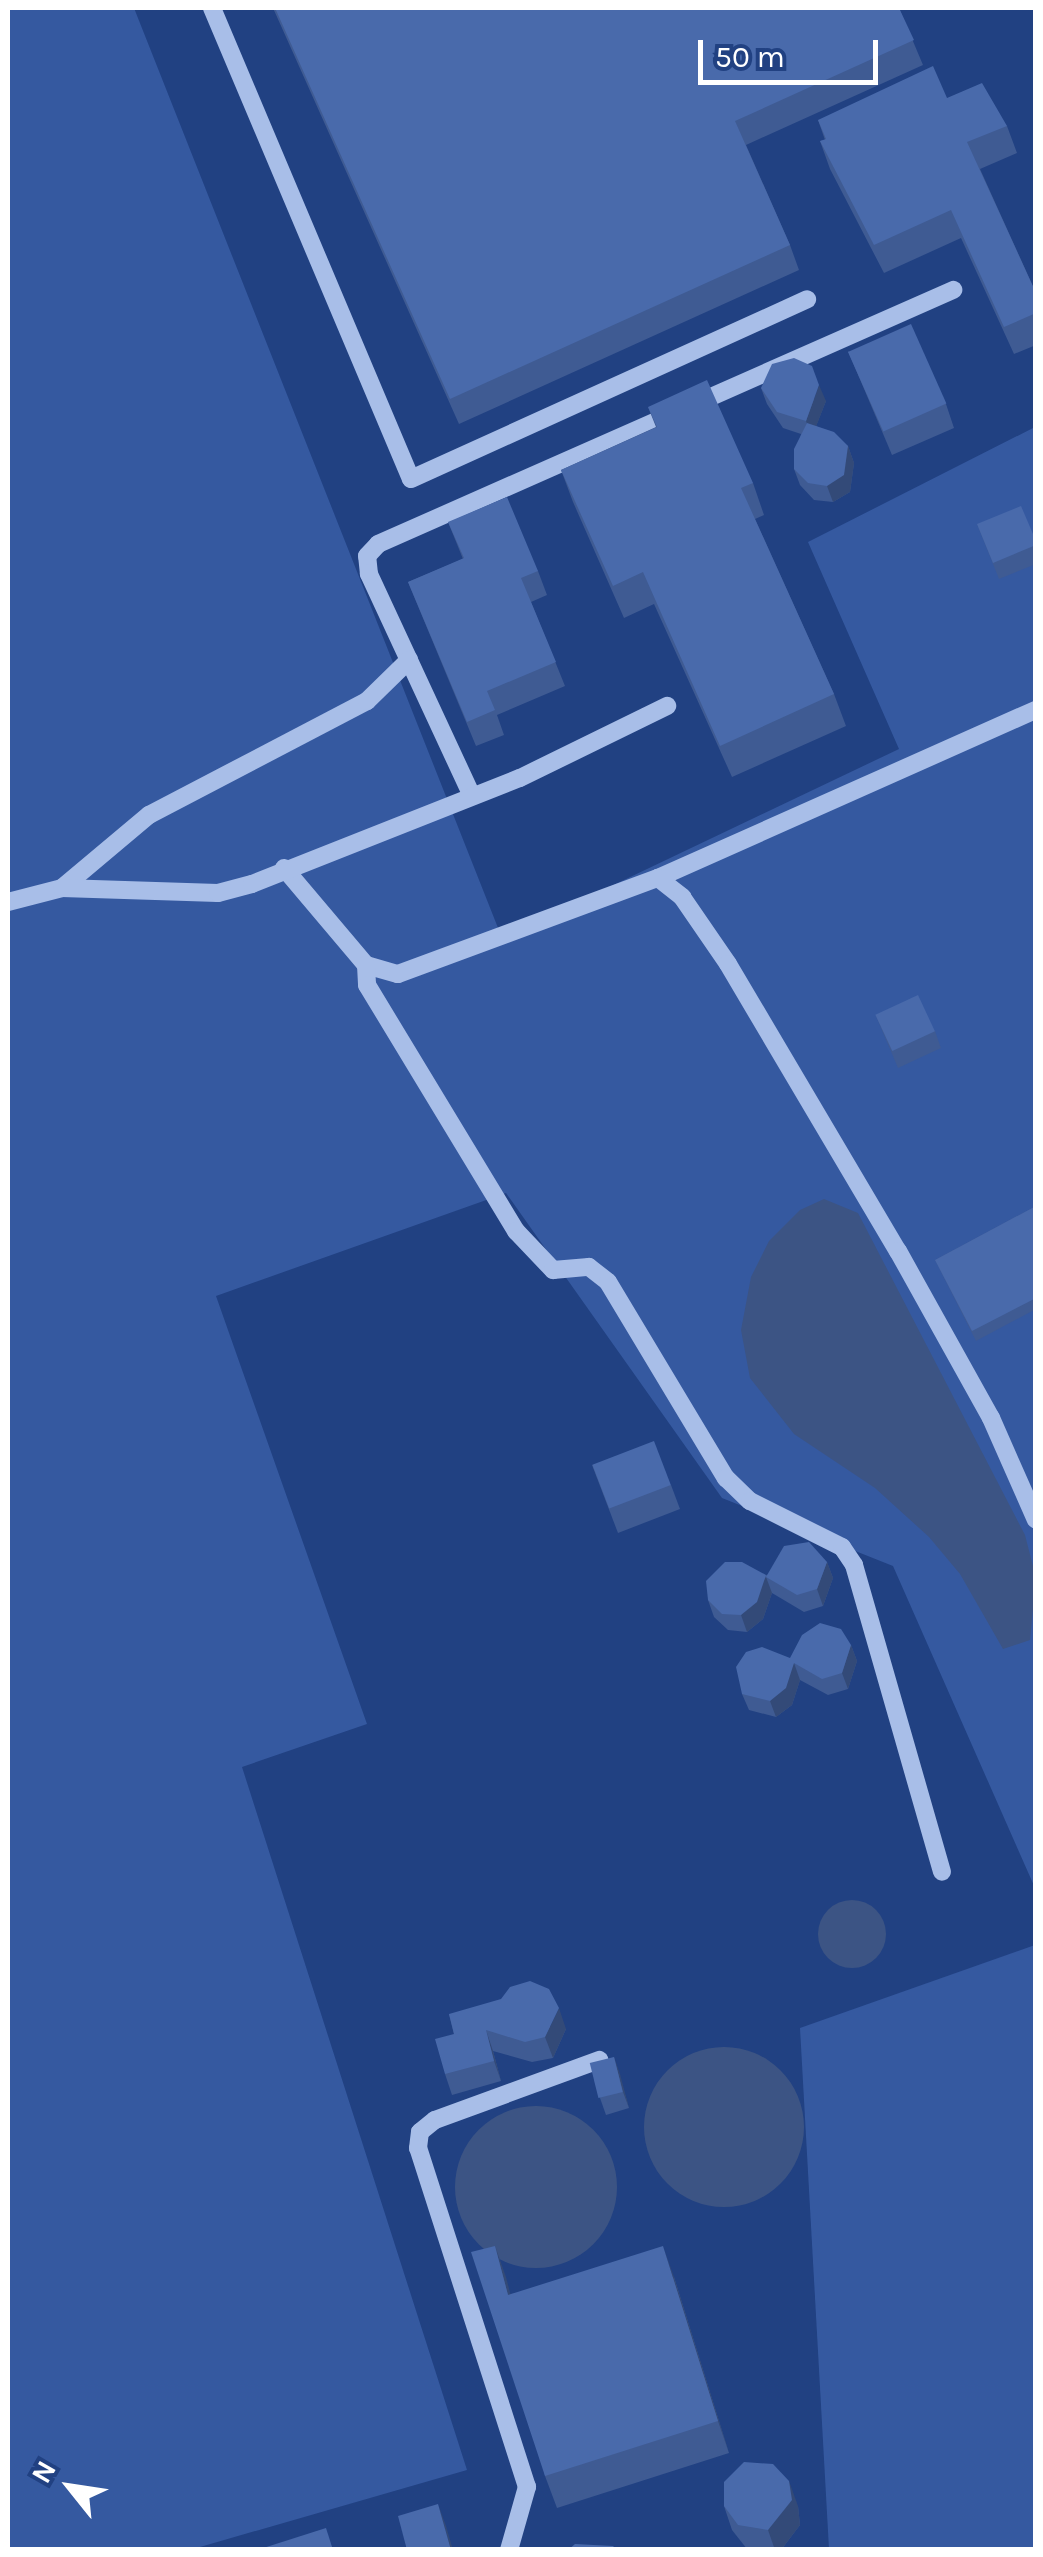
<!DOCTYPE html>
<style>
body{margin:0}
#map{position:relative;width:1043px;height:2557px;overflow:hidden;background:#214182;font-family:Karla,sans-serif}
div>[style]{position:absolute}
.green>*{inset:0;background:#3559a0}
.water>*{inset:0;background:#3c5484}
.round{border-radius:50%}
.minor>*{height:18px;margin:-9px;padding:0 9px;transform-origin:9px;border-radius:9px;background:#a8bee8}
.wall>*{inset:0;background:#3f5b93}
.shaded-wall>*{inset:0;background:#334a78}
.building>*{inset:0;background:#496aab;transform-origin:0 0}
span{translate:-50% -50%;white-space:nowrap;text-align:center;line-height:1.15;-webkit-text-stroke:9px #214182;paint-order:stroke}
.frame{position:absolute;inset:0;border:10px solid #fff;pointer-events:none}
.north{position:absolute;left:20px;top:2437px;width:100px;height:100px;-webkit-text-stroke:8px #214182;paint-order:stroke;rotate:300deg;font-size:28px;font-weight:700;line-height:40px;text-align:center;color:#fff}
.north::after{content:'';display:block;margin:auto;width:35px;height:45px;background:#fff;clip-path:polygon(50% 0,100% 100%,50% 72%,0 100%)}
.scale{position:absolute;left:698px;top:40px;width:180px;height:45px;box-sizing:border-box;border:5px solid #fff;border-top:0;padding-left:12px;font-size:30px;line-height:35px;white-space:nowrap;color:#fff;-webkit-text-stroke:8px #214182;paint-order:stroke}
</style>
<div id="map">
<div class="green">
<div style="clip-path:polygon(8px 8px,134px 8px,502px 938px,899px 749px,808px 542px,1035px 427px,1035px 1888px,893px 1566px,722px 1498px,506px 1193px,216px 1296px,367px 1724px,242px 1767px,467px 2470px,193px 2549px,8px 2550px)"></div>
<div style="clip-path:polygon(1035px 1945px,1035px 2549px,829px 2549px,800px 2028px)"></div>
</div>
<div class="water">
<div style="clip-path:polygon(824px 1199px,858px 1213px,1025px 1535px,1036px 1578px,1030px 1640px,1003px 1649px,960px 1574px,929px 1537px,875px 1488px,794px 1434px,750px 1378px,741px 1330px,751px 1277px,769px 1241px,800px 1210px)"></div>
<div class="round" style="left:818px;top:1900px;width:68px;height:68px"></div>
<div class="round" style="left:644px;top:2047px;width:160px;height:160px"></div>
<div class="round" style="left:455px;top:2106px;width:162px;height:162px"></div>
</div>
<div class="minor">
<div style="left:212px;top:8px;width:511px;rotate:67.1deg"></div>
<div style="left:411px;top:479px;width:435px;rotate:-24.4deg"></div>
<div style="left:472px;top:796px;width:245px;rotate:-114.9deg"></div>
<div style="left:369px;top:574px;width:18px;rotate:-96deg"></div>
<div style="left:367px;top:556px;width:16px;rotate:-47deg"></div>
<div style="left:378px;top:544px;width:629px;rotate:-23.83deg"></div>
<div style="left:284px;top:868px;width:127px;rotate:49.8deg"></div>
<div style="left:366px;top:965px;width:33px;rotate:16deg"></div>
<div style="left:398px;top:974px;width:277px;rotate:-20.3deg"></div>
<div style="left:658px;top:878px;width:414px;rotate:-24deg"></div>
<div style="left:658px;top:878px;width:31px;rotate:38deg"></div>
<div style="left:682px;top:897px;width:81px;rotate:55.5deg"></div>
<div style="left:728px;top:964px;width:334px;rotate:59.4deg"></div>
<div style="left:898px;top:1251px;width:191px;rotate:60.9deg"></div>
<div style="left:991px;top:1418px;width:111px;rotate:66.2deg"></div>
<div style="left:62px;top:888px;width:114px;rotate:-40deg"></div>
<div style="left:149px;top:815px;width:246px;rotate:-27.6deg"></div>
<div style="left:367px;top:701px;width:59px;rotate:-44.3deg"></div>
<div style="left:8px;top:902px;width:56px;rotate:-14.5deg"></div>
<div style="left:62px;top:888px;width:156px;rotate:1.8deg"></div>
<div style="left:218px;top:893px;width:35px;rotate:-15deg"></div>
<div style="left:252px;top:884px;width:288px;rotate:-21.6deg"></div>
<div style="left:520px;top:778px;width:164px;rotate:-26.1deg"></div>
<div style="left:366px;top:965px;width:20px;rotate:87deg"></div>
<div style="left:367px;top:985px;width:288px;rotate:58.8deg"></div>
<div style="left:516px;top:1231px;width:54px;rotate:46.5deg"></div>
<div style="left:553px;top:1270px;width:36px;rotate:-5deg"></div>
<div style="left:589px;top:1267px;width:24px;rotate:38deg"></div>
<div style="left:608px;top:1282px;width:229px;rotate:59deg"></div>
<div style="left:726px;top:1478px;width:33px;rotate:44deg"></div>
<div style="left:750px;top:1501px;width:103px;rotate:26.6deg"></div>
<div style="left:842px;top:1547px;width:22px;rotate:56deg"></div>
<div style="left:854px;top:1565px;width:319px;rotate:74deg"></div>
<div style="left:509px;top:2550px;width:66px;rotate:-74.1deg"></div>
<div style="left:527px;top:2487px;width:356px;rotate:-107.8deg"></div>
<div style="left:418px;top:2148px;width:16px;rotate:-83deg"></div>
<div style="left:420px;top:2132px;width:19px;rotate:-39deg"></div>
<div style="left:435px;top:2120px;width:175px;rotate:-20.1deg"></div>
</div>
<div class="wall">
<div style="clip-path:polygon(273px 8px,899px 8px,923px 65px,746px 145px,790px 245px,799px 270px,459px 424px)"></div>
<div style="clip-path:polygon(947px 98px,1007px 126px,1017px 153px,980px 169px,1036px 293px,1036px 345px,1014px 354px,961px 238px,884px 273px,830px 169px,820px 141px,825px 140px,818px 120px)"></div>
<div style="clip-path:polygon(848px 351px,946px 404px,954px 428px,892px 455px)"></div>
<div style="clip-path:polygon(761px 388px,826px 401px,816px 426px,848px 446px,854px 463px,850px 492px,833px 502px,814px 500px,800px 485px,794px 469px,801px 434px,783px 428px,767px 404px)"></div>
<div style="clip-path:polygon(648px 407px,753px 483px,764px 515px,755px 519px,834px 694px,846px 726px,732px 777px,654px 604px,624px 618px,573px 502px,561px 470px,656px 427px)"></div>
<div style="clip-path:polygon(448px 522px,538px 571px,547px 595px,531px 602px,565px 686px,497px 715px,504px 735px,476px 746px,408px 582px,463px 559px)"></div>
<div style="clip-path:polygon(977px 524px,1036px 541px,1036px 564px,999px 579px)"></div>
<div style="clip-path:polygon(876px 1016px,935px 1031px,941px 1048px,898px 1068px)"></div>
<div style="clip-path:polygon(1036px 1206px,1036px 1309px,976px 1341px,935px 1260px)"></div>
<div style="clip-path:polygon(592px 1465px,671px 1485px,680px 1509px,618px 1533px)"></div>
<div style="clip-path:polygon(827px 1562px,833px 1578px,823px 1606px,804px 1612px,772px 1593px,763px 1619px,747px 1632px,728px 1630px,714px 1617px,708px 1600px,766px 1575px)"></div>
<div style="clip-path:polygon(851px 1645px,857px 1661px,848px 1689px,828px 1695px,800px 1680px,792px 1705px,776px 1717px,749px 1710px,742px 1694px,790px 1658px)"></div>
<div style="clip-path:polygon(449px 2014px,566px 2029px,553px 2058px,532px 2062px,493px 2051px,501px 2081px,452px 2095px,445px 2074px,454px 2034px)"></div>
<div style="clip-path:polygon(614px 2057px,629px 2108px,606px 2115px,600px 2098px)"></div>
<div style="clip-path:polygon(495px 2246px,510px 2294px,674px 2277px,729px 2453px,557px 2508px,545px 2476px)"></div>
<div style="clip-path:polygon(724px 2506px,798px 2506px,800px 2525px,781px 2550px,747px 2549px,732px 2530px)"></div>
</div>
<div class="shaded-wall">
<div style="clip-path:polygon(819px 385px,826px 401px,812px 437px,806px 421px)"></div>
<div style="clip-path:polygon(848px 446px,854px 463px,850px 492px,833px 502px,827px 486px)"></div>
<div style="clip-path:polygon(827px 1562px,833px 1578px,823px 1606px,817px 1589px)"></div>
<div style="clip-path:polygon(766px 1577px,772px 1593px,763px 1619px,747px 1632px,741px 1615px)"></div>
<div style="clip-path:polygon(851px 1645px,857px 1661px,848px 1689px,842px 1673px)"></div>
<div style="clip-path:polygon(794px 1663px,800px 1680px,792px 1705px,776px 1717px,770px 1701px)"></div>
<div style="clip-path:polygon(559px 2008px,566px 2029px,553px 2058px,545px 2037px)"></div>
<div style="clip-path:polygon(486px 2030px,493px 2051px,501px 2081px,494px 2061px)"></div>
<div style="clip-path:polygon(614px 2057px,620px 2074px,629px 2108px,623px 2092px)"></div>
<div style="clip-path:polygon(495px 2246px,506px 2277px,519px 2327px,508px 2295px)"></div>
<div style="clip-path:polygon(663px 2246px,674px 2277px,729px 2453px,718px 2421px)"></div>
<div style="clip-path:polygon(789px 2481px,798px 2506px,800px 2525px,781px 2550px,775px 2550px,768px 2530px)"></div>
<div style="clip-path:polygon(438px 2504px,446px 2526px,453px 2550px,451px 2550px)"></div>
</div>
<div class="building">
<div style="clip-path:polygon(275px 8px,899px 8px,914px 40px,735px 121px,790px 245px,450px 399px)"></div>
<div style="clip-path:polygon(933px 66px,947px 98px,982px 83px,1007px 126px,967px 142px,1036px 293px,1036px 313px,1004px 327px,951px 210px,874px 245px,820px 141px,826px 139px,818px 120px)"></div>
<div style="left:911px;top:324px;width:87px;height:69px;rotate:66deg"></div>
<div style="clip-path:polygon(794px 358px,812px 366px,819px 385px,806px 421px,777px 412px,761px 388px,772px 364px)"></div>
<div style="clip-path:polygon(707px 380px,753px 483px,741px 488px,834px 694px,720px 746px,643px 572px,613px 586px,561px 470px,657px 427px,648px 407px)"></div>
<div style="clip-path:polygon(807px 423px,834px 432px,848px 446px,844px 475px,827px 486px,808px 483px,794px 469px,794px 449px)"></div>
<div style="clip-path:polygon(507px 497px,538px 571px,521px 578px,556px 662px,487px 691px,495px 710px,467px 722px,408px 582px,464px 558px,448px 522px)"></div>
<div style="clip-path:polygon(1021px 506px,1036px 541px,1036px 545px,993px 563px,977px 524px)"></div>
<div style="left:918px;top:995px;width:40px;height:47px;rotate:65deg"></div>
<div style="clip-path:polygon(1036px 1206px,1036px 1298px,972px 1331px,935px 1260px)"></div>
<div style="left:654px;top:1441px;width:47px;height:66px;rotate:69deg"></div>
<div style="clip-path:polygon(809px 1542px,827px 1562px,817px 1589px,797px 1595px,766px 1577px,784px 1546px)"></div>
<div style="clip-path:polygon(725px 1562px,742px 1562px,766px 1575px,757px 1602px,741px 1615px,722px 1614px,708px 1600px,706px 1581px)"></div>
<div style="clip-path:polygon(820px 1623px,841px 1629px,851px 1645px,842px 1673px,822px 1679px,794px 1663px,786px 1688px,770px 1701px,742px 1694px,736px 1667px,746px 1652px,762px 1647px,790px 1658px,802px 1635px)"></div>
<div style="clip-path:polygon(530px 1981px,549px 1989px,559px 2008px,545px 2037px,525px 2042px,486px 2030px,494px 2061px,445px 2074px,435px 2039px,454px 2034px,449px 2014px,501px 1999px,510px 1987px)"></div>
<div style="left:614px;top:2057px;width:36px;height:25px;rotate:76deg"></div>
<div style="clip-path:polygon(495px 2246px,508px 2295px,663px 2246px,718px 2421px,545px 2476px,471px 2252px)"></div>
<div style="clip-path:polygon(744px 2462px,773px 2464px,789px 2481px,792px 2500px,768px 2530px,738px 2525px,724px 2506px,724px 2482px)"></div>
<div style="clip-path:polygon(438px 2504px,451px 2550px,407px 2550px,398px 2516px)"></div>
<div style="clip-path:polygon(326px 2528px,333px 2550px,257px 2550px)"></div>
<div style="clip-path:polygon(575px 2544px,613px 2546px,617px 2550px,568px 2550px)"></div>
</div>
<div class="frame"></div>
<div class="north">N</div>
<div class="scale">50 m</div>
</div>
